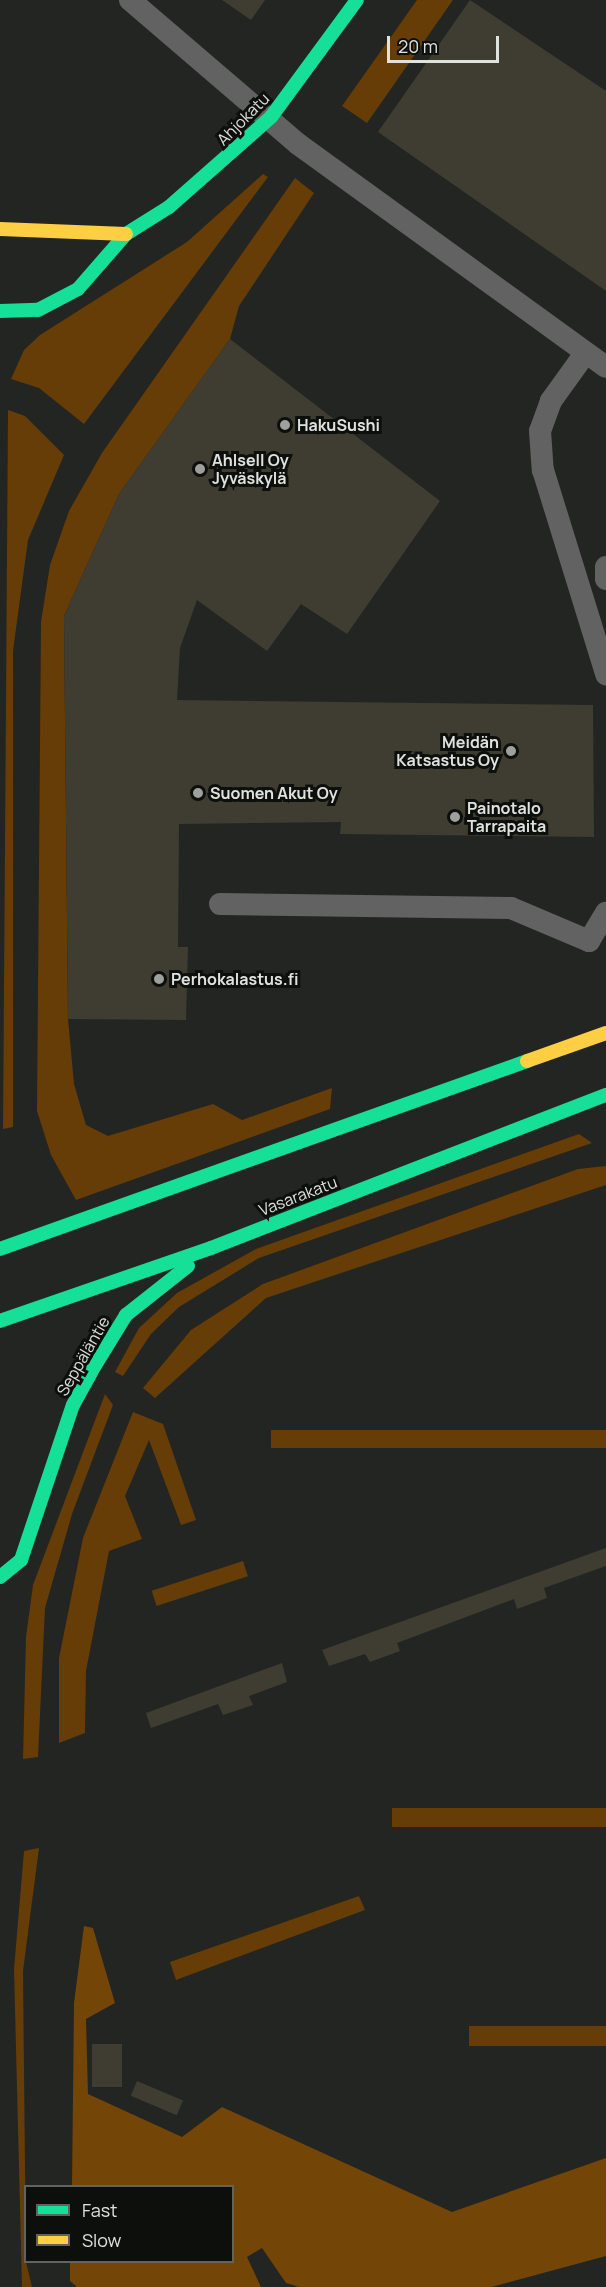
<!DOCTYPE html>
<meta charset="utf-8">
<style>
body{margin:0}
#map{position:relative;width:606px;height:2287px;overflow:hidden;background:#232522;font-family:Manrope,sans-serif}
div>[style]{position:absolute}
.green>*{inset:0;background:#663c07;transform-origin:0 0}
.forest>*{inset:0;background:#734506}
.building>*{inset:0;background:#3f3d31;transform-origin:0 0}
.lane>*{height:22px;margin:-11px;padding:0 11px;transform-origin:11px;border-radius:11px;background:#616261}
.fast>*{height:14px;margin:-7px;padding:0 7px;transform-origin:7px;border-radius:7px;background:#16e098}
.slow>*{height:14px;margin:-7px;padding:0 7px;transform-origin:7px;border-radius:7px;background:#ffcf43}
.dots>*{width:16px;height:16px;translate:-50% -50%;box-sizing:border-box;border:3px solid #0d0f0c;border-radius:50%}
span{translate:-50% -50%;white-space:nowrap;text-align:center;line-height:1.15;-webkit-text-stroke:6px #0d0f0c;paint-order:stroke}
.street-label{font-size:16px;color:#e0e2de}
.poi-label{font-size:16px;color:#e0e2de;font-weight:700}
.left{translate:0 -50%;text-align:left}
.right{translate:-100% -50%;text-align:right}
.legend{position:absolute;left:24px;top:2185px;width:210px;height:78px;box-sizing:border-box;background:#0d0f0c;border:2px solid #616360;margin:0;padding:8px 10px;list-style:none;font-size:18px;color:#e0e2de}
.legend li{display:flex;align-items:center;gap:12px;height:30px}
.legend b{width:30px;border:2px solid #616360}
.scale{position:absolute;left:387px;top:36px;width:112px;height:27px;box-sizing:border-box;border:3px solid #e0e2de;border-top:0;padding-left:8px;font-size:18px;line-height:21px;white-space:nowrap;color:#e0e2de;-webkit-text-stroke:4px #0d0f0c;paint-order:stroke}
</style>
<div id="map">
<div class="green">
<div style="clip-path:polygon(417px 0,453px 0,367px 123px,342px 106px)"></div>
<div style="clip-path:polygon(263px 174px,268px 177px,84px 424px,39px 388px,11px 379px,24px 350px,40px 335px,187px 242px)"></div>
<div style="clip-path:polygon(295px 178px,314px 193px,239px 306px,230px 339px,119px 494px,64px 616px,68px 1019px,74px 1084px,86px 1125px,108px 1136px,213px 1104px,242px 1120px,332px 1088px,330px 1109px,76px 1200px,51px 1155px,37px 1111px,41px 622px,50px 565px,69px 511px,102px 453px)"></div>
<div style="clip-path:polygon(8px 410px,25px 416px,64px 455px,28px 540px,13px 651px,13px 1127px,3px 1129px)"></div>
<div style="clip-path:polygon(579px 1134px,592px 1143px,259px 1258px,179px 1307px,151px 1334px,123px 1376px,115px 1372px,139px 1328px,177px 1293px,256px 1249px)"></div>
<div style="clip-path:polygon(606px 1166px,606px 1185px,266px 1298px,155px 1398px,143px 1388px,191px 1330px,263px 1284px,578px 1169px)"></div>
<div style="clip-path:polygon(105px 1394px,113px 1405px,72px 1514px,45px 1608px,38px 1757px,23px 1759px,26px 1637px,33px 1585px)"></div>
<div style="clip-path:polygon(133px 1412px,163px 1424px,196px 1520px,181px 1525px,149px 1440px,125px 1496px,142px 1539px,109px 1551px,86px 1671px,85px 1733px,59px 1743px,59px 1658px,83px 1538px)"></div>
<div style="left:606px;top:1430px;width:18px;height:335px;rotate:90deg"></div>
<div style="left:243px;top:1561px;width:16px;height:96px;rotate:72deg"></div>
<div style="left:606px;top:1808px;width:19px;height:214px;rotate:90deg"></div>
<div style="clip-path:polygon(39px 1848px,23px 1971px,26px 2262px,32px 2287px,22px 2287px,14px 1969px,24px 1851px)"></div>
<div style="clip-path:polygon(359px 1896px,365px 1910px,176px 1980px,170px 1962px)"></div>
<div style="left:606px;top:2026px;width:20px;height:137px;rotate:90deg"></div>
</div>
<div class="forest">
<div style="clip-path:polygon(84px 1926px,93px 1928px,115px 2003px,86px 2019px,88px 2094px,182px 2137px,222px 2107px,452px 2212px,606px 2158px,606px 2256px,491px 2287px,299px 2287px,286px 2283px,262px 2248px,247px 2257px,261px 2287px,77px 2287px,70px 2281px,70px 2262px,232px 2262px,232px 2186px,72px 2186px,74px 2003px)"></div>
</div>
<div class="building">
<div style="clip-path:polygon(222px 0,265px 0,251px 20px)"></div>
<div style="clip-path:polygon(470px 0,606px 91px,606px 291px,378px 132px)"></div>
<div style="clip-path:polygon(230px 339px,440px 501px,347px 634px,301px 604px,267px 651px,197px 600px,180px 648px,177px 700px,593px 705px,594px 837px,340px 834px,341px 822px,179px 824px,178px 947px,188px 947px,186px 1020px,68px 1019px,64px 616px,119px 494px)"></div>
<div style="clip-path:polygon(606px 1548px,606px 1566px,544px 1588px,547px 1598px,517px 1609px,514px 1599px,397px 1643px,400px 1651px,370px 1662px,365px 1654px,329px 1666px,322px 1650px)"></div>
<div style="clip-path:polygon(282px 1663px,287px 1682px,249px 1696px,253px 1705px,223px 1715px,218px 1704px,151px 1728px,146px 1713px)"></div>
<div style="left:92px;top:2044px;width:30px;height:43px"></div>
<div style="left:137px;top:2081px;width:50px;height:16px;rotate:23deg"></div>
</div>
<div class="lane">
<div style="left:130px;top:0;width:221px;rotate:40.6deg"></div>
<div style="left:298px;top:144px;width:380px;rotate:35.9deg"></div>
<div style="left:584px;top:355px;width:57px;rotate:125.7deg"></div>
<div style="left:551px;top:401px;width:32px;rotate:110deg"></div>
<div style="left:540px;top:431px;width:39px;rotate:86deg"></div>
<div style="left:543px;top:470px;width:214px;rotate:72.8deg"></div>
<div style="left:606px;top:567px;width:12px;rotate:90deg"></div>
<div style="left:220px;top:904px;width:291px;rotate:0.8deg"></div>
<div style="left:511px;top:908px;width:85px;rotate:22.9deg"></div>
<div style="left:589px;top:941px;width:33px;rotate:-59deg"></div>
</div>
<div class="fast">
<div style="left:0;top:311px;width:38px;rotate:-2deg"></div>
<div style="left:38px;top:310px;width:45px;rotate:-27.7deg"></div>
<div style="left:78px;top:289px;width:73px;rotate:-48.9deg"></div>
<div style="left:126px;top:234px;width:51px;rotate:-32.1deg"></div>
<div style="left:169px;top:207px;width:136px;rotate:-41.4deg"></div>
<div style="left:271px;top:117px;width:145px;rotate:-53.7deg"></div>
<div style="left:0;top:1249px;width:560px;rotate:-19.63deg"></div>
<div style="left:0;top:1321px;width:223px;rotate:-19.1deg"></div>
<div style="left:211px;top:1248px;width:424px;rotate:-21.2deg"></div>
<div style="left:0;top:1577px;width:27px;rotate:-39deg"></div>
<div style="left:21px;top:1560px;width:163px;rotate:-71.5deg"></div>
<div style="left:73px;top:1405px;width:38px;rotate:-61deg"></div>
<div style="left:91px;top:1372px;width:67px;rotate:-58.4deg"></div>
<div style="left:126px;top:1315px;width:79px;rotate:-38.3deg"></div>
</div>
<div class="slow">
<div style="left:0;top:229px;width:126px;rotate:2.3deg"></div>
<div style="left:527px;top:1061px;width:84px;rotate:-19.5deg"></div>
</div>
<div class="dots">
<div style="left:285px;top:425px;background:#9ea09c"></div>
<div style="left:200px;top:469px;background:#9ea09c"></div>
<div style="left:511px;top:751px;background:#9ea09c"></div>
<div style="left:198px;top:793px;background:#9ea09c"></div>
<div style="left:455px;top:817px;background:#9ea09c"></div>
<div style="left:159px;top:979px;background:#9ea09c"></div>
</div>
<div class="street-label">
<span style="left:243px;top:119px;rotate:-45deg">Ahjokatu</span>
<span style="left:298px;top:1196px;rotate:-21deg">Vasarakatu</span>
<span style="left:83px;top:1356px;rotate:-60deg">Seppäläntie</span>
</div>
<div class="poi-label">
<span class="left" style="left:297px;top:425px">HakuSushi</span>
<span class="left" style="left:212px;top:469px">Ahlsell Oy<br>Jyväskylä</span>
<span class="right" style="left:499px;top:751px">Meidän<br>Katsastus Oy</span>
<span class="left" style="left:210px;top:793px">Suomen Akut Oy</span>
<span class="left" style="left:467px;top:817px">Painotalo<br>Tarrapaita</span>
<span class="left" style="left:171px;top:979px">Perhokalastus.fi</span>
</div>
<ul class="legend">
<li><b style="height:8px;background:#16e098"></b>Fast</li>
<li><b style="height:8px;background:#ffcf43"></b>Slow</li>
</ul>
<div class="scale">20 m</div>
</div>
